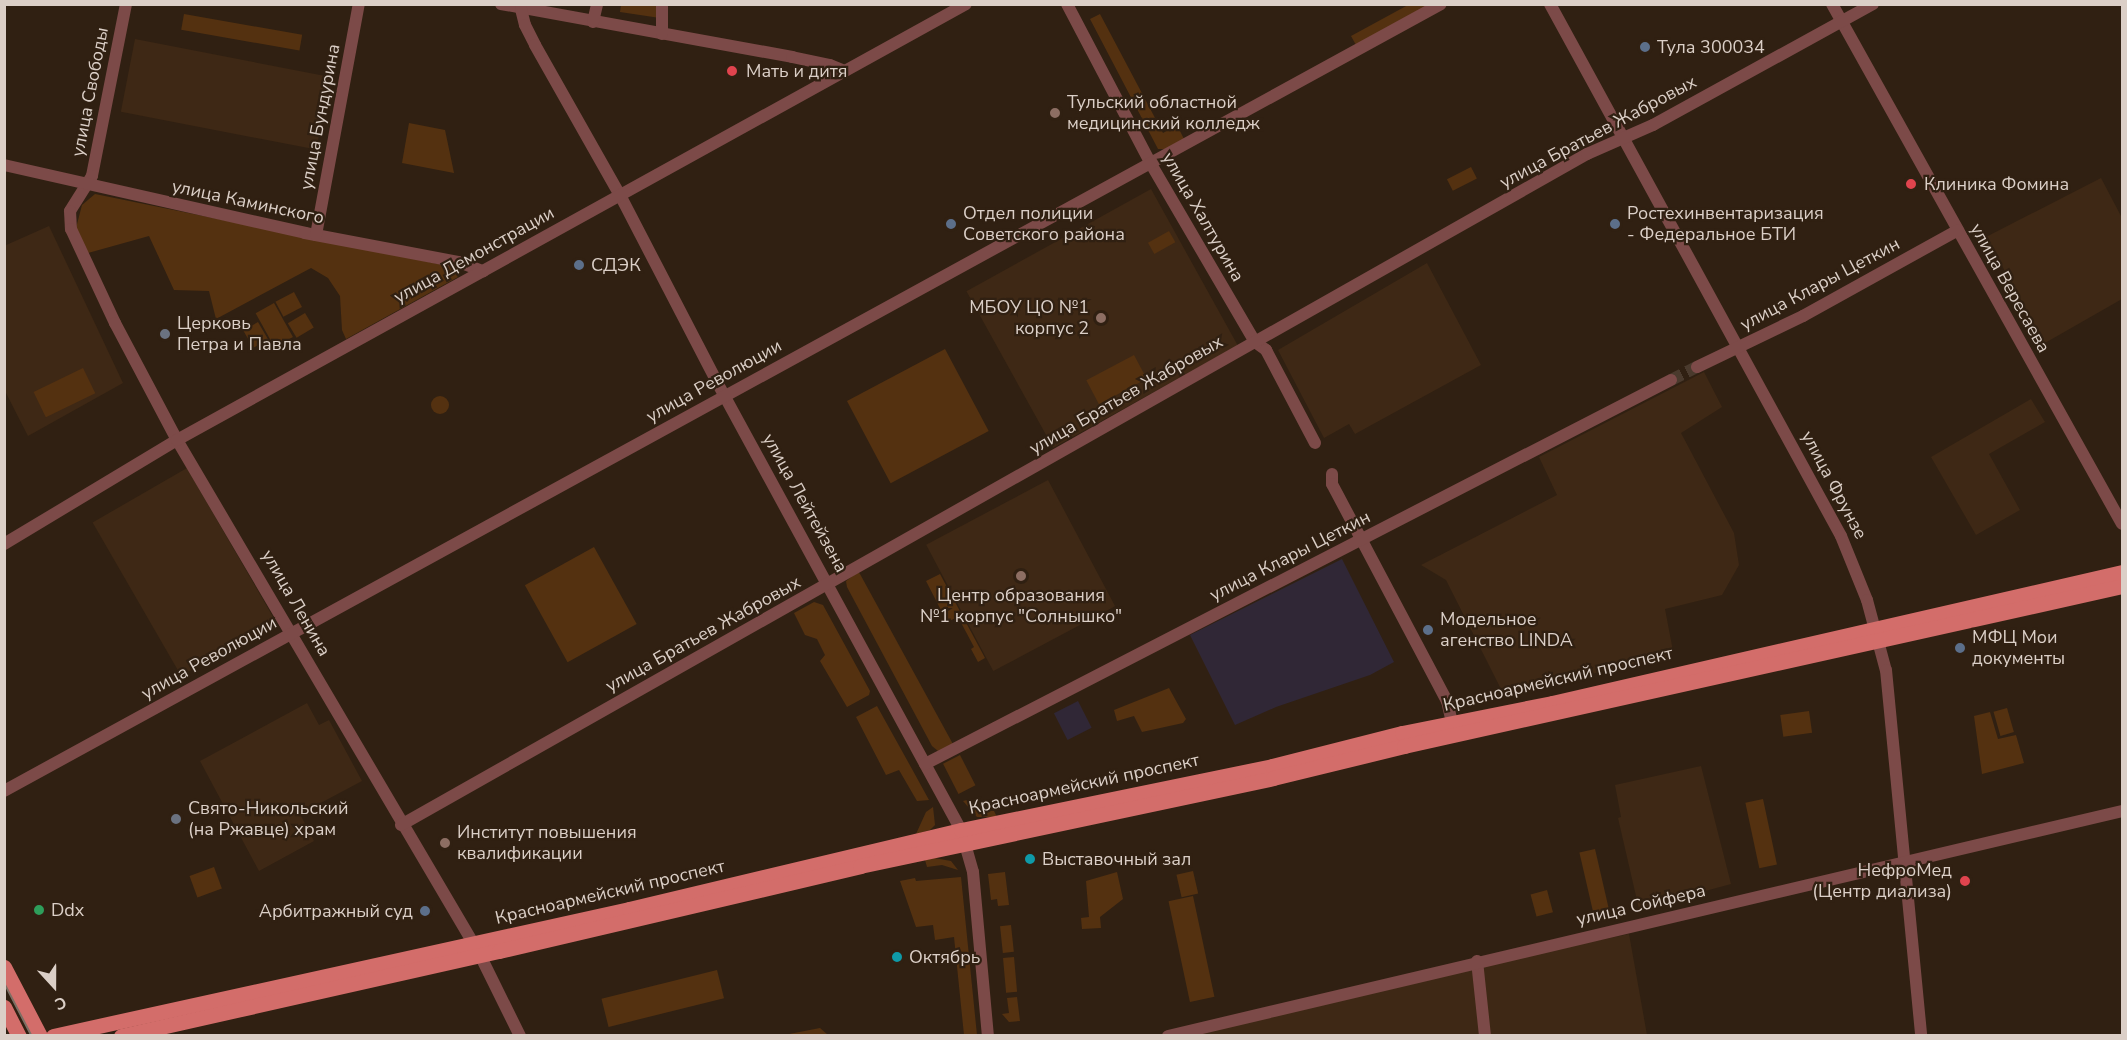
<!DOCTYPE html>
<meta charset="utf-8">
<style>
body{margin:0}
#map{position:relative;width:2127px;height:1040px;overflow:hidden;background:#302012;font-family:"Nunito Sans",sans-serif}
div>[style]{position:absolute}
.built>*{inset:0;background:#3e2815;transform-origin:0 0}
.industrial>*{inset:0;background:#302736;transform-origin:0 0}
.green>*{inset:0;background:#543110;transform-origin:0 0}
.round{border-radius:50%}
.minor-tunnel>*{height:12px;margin-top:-6px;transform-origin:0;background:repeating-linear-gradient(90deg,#4a3a2d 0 12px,transparent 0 18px)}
.minor>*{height:12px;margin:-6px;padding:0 6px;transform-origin:6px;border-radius:6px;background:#7c4a48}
.major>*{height:15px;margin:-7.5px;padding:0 7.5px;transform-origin:7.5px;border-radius:7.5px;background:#d36d6a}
.tram>*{height:1.5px;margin:-0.75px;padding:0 0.75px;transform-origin:0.75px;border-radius:0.75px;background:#7d6f64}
.dots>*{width:16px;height:16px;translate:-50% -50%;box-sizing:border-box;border:3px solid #302012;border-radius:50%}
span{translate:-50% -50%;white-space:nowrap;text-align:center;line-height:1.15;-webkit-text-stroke:4.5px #302012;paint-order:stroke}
.poi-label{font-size:18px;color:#dbcfc7}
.left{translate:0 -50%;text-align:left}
.right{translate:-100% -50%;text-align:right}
.street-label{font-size:18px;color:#dbcfc7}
.frame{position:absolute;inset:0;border:6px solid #dbcfc7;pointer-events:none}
.north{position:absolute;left:24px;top:956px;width:60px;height:60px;-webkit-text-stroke:4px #302012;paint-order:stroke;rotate:159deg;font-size:16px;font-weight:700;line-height:24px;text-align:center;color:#dbcfc7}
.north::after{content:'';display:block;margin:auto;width:21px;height:27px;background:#dbcfc7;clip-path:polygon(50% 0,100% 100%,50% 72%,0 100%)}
</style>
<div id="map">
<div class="built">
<div style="left:135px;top:39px;width:199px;height:74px;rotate:11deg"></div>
<div style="clip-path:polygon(2101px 178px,2122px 218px,2122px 299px,2045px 343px,1986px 237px)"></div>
<div style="left:1151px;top:189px;width:179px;height:211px;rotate:61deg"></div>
<div style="clip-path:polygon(49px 226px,123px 383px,28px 436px,5px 391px,4px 246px)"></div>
<div style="clip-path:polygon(1427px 263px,1481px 365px,1355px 434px,1349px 424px,1324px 438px,1278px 350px)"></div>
<div style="clip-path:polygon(1704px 372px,1722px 407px,1681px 433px,1734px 533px,1739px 565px,1722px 595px,1665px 609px,1673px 651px,1669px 657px,1503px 693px,1446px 580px,1421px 565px,1557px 495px,1539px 457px)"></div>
<div style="clip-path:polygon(2031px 399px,2045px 422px,1989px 454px,2020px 510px,1976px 535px,1931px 457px)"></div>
<div style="left:187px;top:468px;width:177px;height:109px;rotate:60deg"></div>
<div style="left:1048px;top:480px;width:143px;height:138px;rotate:62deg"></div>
<div style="clip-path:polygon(307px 703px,319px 725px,329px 720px,362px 781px,300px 814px,314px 841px,259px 871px,200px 761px)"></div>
<div style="clip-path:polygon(1701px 766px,1731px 884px,1639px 909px,1618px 818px,1621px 817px,1615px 785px)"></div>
<div style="clip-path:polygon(1629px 934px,1647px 1035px,1489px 1035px,1480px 965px)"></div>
<div style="clip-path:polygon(1474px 967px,1482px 1035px,1188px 1035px)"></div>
</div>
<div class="industrial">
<div style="clip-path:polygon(1342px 559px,1394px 662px,1370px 675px,1276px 707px,1235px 725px,1190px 635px)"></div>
<div style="left:1078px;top:701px;width:30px;height:27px;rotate:63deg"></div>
</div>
<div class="green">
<div style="clip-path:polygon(621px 5px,659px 5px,660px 18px,620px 12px)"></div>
<div style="clip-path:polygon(1408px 5px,1430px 5px,1356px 45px,1351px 36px)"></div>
<div style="left:184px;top:14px;width:120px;height:16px;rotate:10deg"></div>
<div style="clip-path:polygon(1100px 14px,1163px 133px,1177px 125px,1184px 139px,1165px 149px,1158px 149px,1090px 19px)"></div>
<div style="clip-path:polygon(409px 123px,445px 130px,454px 173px,402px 163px)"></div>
<div style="left:1471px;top:167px;width:13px;height:27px;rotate:63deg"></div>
<div style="clip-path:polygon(95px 194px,453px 267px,458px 277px,346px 339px,342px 330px,340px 296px,328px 278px,311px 268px,216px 319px,209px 291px,174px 290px,149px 236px,88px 253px,76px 228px,82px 205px)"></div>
<div style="left:1169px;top:231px;width:13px;height:24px;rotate:61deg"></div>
<div style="left:294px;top:292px;width:17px;height:21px;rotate:62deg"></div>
<div style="left:274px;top:303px;width:39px;height:21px;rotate:61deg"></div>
<div style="left:305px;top:313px;width:17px;height:20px;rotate:59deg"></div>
<div style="left:258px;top:322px;width:20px;height:17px;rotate:60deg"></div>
<div style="left:945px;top:349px;width:93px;height:111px;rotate:62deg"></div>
<div style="left:1134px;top:355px;width:27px;height:54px;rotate:62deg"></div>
<div style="left:83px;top:368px;width:28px;height:55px;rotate:64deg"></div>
<div class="round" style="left:431px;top:396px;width:18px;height:18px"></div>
<div style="left:594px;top:547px;width:88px;height:79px;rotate:61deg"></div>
<div style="clip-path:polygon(858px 572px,860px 574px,954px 746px,938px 751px,932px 746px,847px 587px,846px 581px)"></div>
<div style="clip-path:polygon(940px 574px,985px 658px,978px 662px,971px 649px,974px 647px,958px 617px,947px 622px,926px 581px)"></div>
<div style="clip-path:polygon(814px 602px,823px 605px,870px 691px,869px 695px,847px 707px,820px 661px,825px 655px,817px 639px,805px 635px,794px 613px)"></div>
<div style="clip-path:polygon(1169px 688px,1186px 719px,1183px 723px,1142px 732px,1134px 716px,1117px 721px,1114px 710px)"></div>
<div style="clip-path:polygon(877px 706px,912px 769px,929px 800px,917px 801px,899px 770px,886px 775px,856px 717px)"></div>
<div style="left:2007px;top:708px;width:25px;height:14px;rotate:74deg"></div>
<div style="left:1809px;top:711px;width:22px;height:29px;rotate:82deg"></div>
<div style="clip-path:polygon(1990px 712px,1998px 739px,2016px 735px,2024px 763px,1982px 774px,1974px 716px)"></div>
<div style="left:960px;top:755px;width:34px;height:19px;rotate:63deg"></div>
<div style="left:1763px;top:799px;width:67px;height:18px;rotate:78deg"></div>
<div style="clip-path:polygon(967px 800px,976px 810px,994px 811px,997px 817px,977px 817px,963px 801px)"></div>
<div style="clip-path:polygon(933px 807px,935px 825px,930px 830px,916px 834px,926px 812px)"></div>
<div style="left:1595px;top:849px;width:62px;height:16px;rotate:77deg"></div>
<div style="clip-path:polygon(934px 858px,951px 861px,958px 870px,942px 865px,927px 867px,925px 860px)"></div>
<div style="left:214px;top:867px;width:23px;height:26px;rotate:70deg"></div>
<div style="left:1193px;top:871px;width:23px;height:17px;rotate:77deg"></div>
<div style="clip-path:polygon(1005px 872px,1009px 905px,998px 906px,997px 899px,991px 900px,988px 874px)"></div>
<div style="clip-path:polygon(1117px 872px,1123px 899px,1100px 917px,1101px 928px,1082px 929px,1081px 918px,1089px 917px,1086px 881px)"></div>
<div style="clip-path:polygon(961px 877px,977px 1035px,964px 1035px,954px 937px,935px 940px,933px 925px,916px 927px,900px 881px,915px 878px,916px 881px)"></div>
<div style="left:1547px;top:890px;width:23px;height:17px;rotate:75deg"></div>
<div style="left:1193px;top:896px;width:103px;height:25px;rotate:78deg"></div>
<div style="left:1011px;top:925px;width:27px;height:11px;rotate:84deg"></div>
<div style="left:1014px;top:957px;width:35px;height:11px;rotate:85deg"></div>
<div style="left:717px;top:970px;width:29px;height:119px;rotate:76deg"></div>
<div style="clip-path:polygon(1017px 997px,1020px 1021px,1009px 1022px,1002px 1014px,1009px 1013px,1007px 998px)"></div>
<div style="clip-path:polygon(820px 1028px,828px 1035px,784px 1035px)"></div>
</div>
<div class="minor-tunnel">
<div style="left:1671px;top:380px;width:29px;rotate:-27deg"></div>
</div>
<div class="minor">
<div style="left:126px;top:4px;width:175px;rotate:101.2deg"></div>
<div style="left:92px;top:176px;width:41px;rotate:122.2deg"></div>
<div style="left:70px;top:211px;width:18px;rotate:87deg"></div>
<div style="left:71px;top:229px;width:104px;rotate:64.9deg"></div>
<div style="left:115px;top:323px;width:132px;rotate:62.1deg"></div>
<div style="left:177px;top:440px;width:584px;rotate:59.52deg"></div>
<div style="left:501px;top:4px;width:296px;rotate:10.3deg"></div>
<div style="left:792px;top:57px;width:39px;rotate:12deg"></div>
<div style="left:830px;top:65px;width:16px;rotate:22deg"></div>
<div style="left:1067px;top:4px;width:181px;rotate:62.3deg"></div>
<div style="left:1151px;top:164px;width:206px;rotate:59.7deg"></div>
<div style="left:1255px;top:342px;width:14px;rotate:36deg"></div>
<div style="left:1266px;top:350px;width:105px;rotate:62.2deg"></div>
<div style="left:1550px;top:4px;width:606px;rotate:61.32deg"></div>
<div style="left:1841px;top:536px;width:69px;rotate:67.9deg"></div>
<div style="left:1867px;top:600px;width:28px;rotate:75deg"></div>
<div style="left:1832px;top:4px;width:595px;rotate:60.85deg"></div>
<div style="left:521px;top:9px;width:16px;rotate:76deg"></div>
<div style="left:525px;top:25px;width:22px;rotate:63deg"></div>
<div style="left:535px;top:45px;width:172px;rotate:60.5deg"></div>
<div style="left:620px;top:195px;width:213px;rotate:62.6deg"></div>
<div style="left:718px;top:384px;width:508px;rotate:61.42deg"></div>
<div style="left:593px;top:22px;width:18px;rotate:-77deg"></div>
<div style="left:662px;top:34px;width:30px;rotate:-90deg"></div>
<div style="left:4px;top:165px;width:309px;rotate:12.7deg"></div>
<div style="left:305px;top:233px;width:157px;rotate:10.7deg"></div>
<div style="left:459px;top:262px;width:26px;rotate:21deg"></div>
<div style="left:316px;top:235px;width:235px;rotate:-79.5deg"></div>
<div style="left:1697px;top:367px;width:118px;rotate:-25.7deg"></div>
<div style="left:1803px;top:316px;width:177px;rotate:-29deg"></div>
<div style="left:1332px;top:474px;width:10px;rotate:90deg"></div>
<div style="left:1332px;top:484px;width:246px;rotate:62.1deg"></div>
<div style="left:1447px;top:701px;width:22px;rotate:77deg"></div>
<div style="left:4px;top:544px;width:202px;rotate:-31deg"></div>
<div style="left:177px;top:440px;width:901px;rotate:-28.92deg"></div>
<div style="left:1878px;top:641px;width:30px;rotate:75deg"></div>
<div style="left:1886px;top:670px;width:368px;rotate:84.5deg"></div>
<div style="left:925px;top:764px;width:839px;rotate:-27.24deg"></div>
<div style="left:4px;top:791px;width:1638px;rotate:-28.71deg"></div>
<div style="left:401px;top:825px;width:1363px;rotate:-29.5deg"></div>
<div style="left:1587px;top:154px;width:72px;rotate:-23.7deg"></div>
<div style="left:1653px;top:125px;width:251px;rotate:-28.8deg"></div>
<div style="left:965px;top:844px;width:29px;rotate:74deg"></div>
<div style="left:973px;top:872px;width:165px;rotate:84.8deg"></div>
<div style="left:480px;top:955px;width:90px;rotate:63.7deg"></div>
<div style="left:1477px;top:961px;width:75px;rotate:83.9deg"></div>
<div style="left:1168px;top:1036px;width:980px;rotate:-13.27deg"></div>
</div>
<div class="major">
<div style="left:4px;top:967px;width:78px;rotate:62.4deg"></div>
<div style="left:4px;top:1007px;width:33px;rotate:63deg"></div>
<div style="left:53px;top:1036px;width:590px;rotate:-12.43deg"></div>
<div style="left:629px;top:909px;width:341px;rotate:-13.4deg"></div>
<div style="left:961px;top:830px;width:318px;rotate:-11.6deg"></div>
<div style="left:1272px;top:766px;width:134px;rotate:-14.2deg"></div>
<div style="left:1402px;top:733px;width:153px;rotate:-11.3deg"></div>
<div style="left:1552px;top:703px;width:585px;rotate:-12.94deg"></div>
<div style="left:121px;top:1036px;width:387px;rotate:-12.7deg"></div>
<div style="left:499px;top:951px;width:371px;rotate:-13.2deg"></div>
<div style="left:860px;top:866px;width:422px;rotate:-12deg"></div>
<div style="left:1273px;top:778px;width:135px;rotate:-13.7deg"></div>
<div style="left:1404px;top:746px;width:736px;rotate:-12.56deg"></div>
</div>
<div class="tram">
<div style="left:4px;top:982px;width:61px;rotate:62.6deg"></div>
</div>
<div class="dots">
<div style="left:1645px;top:47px;background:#5c6f8a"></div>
<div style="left:732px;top:71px;background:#e0444e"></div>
<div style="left:1055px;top:113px;background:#8d6e63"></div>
<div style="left:1911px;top:184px;background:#e0444e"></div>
<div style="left:951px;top:224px;background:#5c6f8a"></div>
<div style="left:1615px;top:224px;background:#5c6f8a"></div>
<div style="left:579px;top:265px;background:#5c6f8a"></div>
<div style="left:1101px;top:318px;background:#8d6e63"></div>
<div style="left:165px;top:334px;background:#6b7280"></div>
<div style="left:1021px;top:576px;background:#8d6e63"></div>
<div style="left:1428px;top:630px;background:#5c6f8a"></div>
<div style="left:1960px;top:648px;background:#5c6f8a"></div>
<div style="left:176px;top:819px;background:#6b7280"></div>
<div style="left:445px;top:843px;background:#8d6e63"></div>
<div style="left:1030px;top:859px;background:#0f9aa8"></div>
<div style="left:1965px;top:881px;background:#e0444e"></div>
<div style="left:39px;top:910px;background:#2e9e5b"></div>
<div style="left:425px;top:911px;background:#5c6f8a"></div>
<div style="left:897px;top:957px;background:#0f9aa8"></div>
</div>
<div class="poi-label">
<span class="left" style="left:1657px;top:47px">Тула 300034</span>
<span class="left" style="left:746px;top:71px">Мать и дитя</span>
<span class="left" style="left:1067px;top:113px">Тульский областной<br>медицинский колледж</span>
<span class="left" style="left:1924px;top:184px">Клиника Фомина</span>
<span class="left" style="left:963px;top:224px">Отдел полиции<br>Советского района</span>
<span class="left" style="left:1627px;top:224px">Ростехинвентаризация<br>- Федеральное БТИ</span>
<span class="left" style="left:591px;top:265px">СДЭК</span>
<span class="right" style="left:1089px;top:318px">МБОУ ЦО №1<br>корпус 2</span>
<span class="left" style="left:177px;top:334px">Церковь<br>Петра и Павла</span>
<span style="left:1021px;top:606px">Центр образования<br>№1 корпус "Солнышко"</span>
<span class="left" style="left:1440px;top:630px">Модельное<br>агенство LINDA</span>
<span class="left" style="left:1972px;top:648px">МФЦ Мои<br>документы</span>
<span class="left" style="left:188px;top:819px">Свято-Никольский<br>(на Ржавце) храм</span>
<span class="left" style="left:457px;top:843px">Институт повышения<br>квалификации</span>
<span class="left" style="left:1042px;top:859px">Выставочный зал</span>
<span class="right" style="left:1952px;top:881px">НефроМед<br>(Центр диализа)</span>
<span class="left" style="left:51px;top:910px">Ddx</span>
<span class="right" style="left:413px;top:911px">Арбитражный суд</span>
<span class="left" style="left:909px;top:957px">Октябрь</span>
</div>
<div class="street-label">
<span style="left:90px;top:92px;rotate:-79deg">улица Свободы</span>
<span style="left:320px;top:117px;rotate:-79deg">улица Бундурина</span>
<span style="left:1598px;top:132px;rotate:-28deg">улица Братьев Жабровых</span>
<span style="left:248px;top:202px;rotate:12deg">улица Каминского</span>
<span style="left:1203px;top:217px;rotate:60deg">улица Халтурина</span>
<span style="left:474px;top:255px;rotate:-29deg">улица Демонстрации</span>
<span style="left:1820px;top:284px;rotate:-28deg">улица Клары Цеткин</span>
<span style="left:2010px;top:288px;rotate:61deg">улица Вересаева</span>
<span style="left:714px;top:381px;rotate:-29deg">улица Революции</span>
<span style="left:1126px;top:395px;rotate:-30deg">улица Братьев Жабровых</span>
<span style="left:1834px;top:485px;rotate:62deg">улица Фрунзе</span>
<span style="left:805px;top:503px;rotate:61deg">улица Лейтейзена</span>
<span style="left:1290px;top:556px;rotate:-27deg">улица Клары Цеткин</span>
<span style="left:296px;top:603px;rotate:60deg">улица Ленина</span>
<span style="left:703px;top:634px;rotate:-29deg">улица Братьев Жабровых</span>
<span style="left:209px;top:658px;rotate:-29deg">улица Революции</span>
<span style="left:1558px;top:679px;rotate:-13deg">Красноармейский проспект</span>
<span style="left:1084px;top:784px;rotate:-12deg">Красноармейский проспект</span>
<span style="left:610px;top:892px;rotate:-13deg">Красноармейский проспект</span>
<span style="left:1641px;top:905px;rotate:-13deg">улица Сойфера</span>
</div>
<div class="frame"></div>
<div class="north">С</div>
</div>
